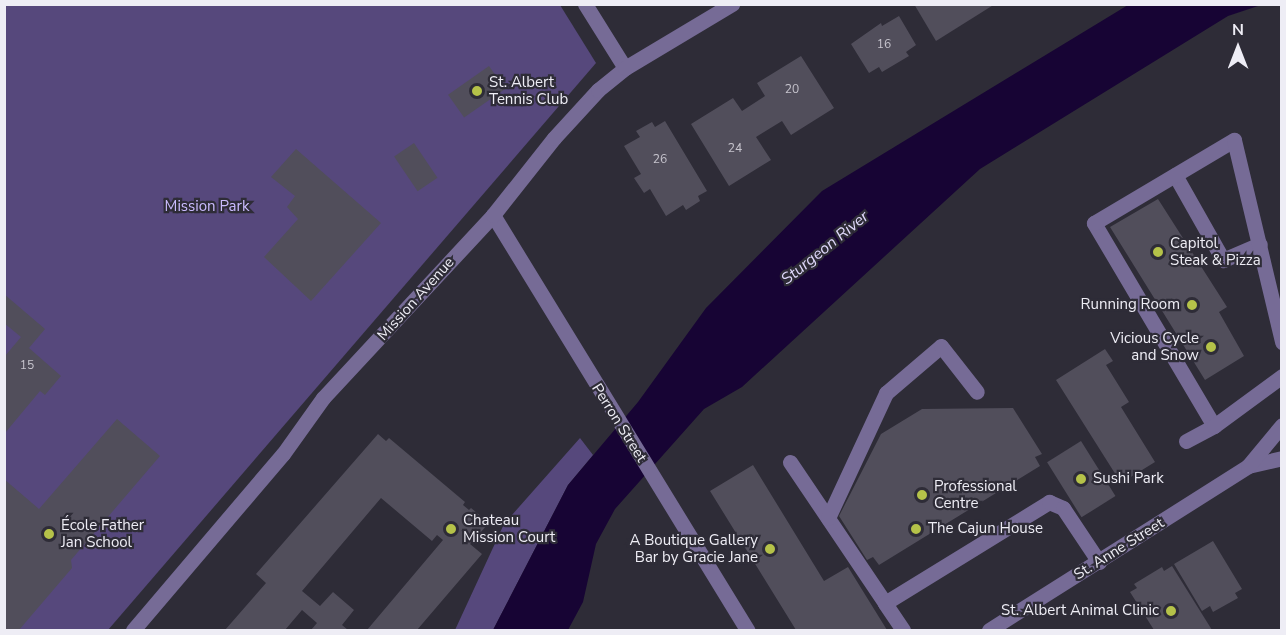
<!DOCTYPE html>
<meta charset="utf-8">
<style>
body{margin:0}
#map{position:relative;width:1286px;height:635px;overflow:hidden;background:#2e2c37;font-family:"Nunito Sans",sans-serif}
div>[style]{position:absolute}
.green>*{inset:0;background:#56487c}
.water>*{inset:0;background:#170434}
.building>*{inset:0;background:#514e5b;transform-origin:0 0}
.minor>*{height:15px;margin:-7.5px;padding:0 7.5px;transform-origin:7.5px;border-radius:7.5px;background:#766b96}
.dots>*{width:16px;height:16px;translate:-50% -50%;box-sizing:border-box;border:3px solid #2e2c37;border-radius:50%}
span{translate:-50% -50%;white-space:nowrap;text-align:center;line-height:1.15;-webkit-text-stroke:4.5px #2e2c37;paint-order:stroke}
.number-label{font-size:12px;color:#c7c5ce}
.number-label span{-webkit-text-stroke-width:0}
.poi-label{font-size:15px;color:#eeedf5}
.left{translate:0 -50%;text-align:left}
.right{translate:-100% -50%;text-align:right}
.park-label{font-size:15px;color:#cabbfe}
.street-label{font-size:15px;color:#eeedf5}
.water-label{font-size:16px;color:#dfd8fb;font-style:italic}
.frame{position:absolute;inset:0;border:6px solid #eeedf5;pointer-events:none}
.north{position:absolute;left:1208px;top:18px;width:60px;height:60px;-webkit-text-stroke:4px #2e2c37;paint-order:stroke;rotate:0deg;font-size:16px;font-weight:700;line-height:24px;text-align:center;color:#eeedf5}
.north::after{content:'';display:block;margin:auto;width:21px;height:27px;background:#eeedf5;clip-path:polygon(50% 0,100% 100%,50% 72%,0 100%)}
</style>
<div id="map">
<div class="green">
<div style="clip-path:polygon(4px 5px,560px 5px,596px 63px,108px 630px,5px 630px)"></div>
<div style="clip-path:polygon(580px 438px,593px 455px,568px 485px,493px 630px,455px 630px,504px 524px)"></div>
</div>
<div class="water">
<div style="clip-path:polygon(1128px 5px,1261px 5px,1228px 16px,980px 169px,742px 387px,704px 409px,615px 509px,596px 544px,583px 602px,568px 630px,493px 630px,568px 485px,638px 402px,706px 308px,822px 191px)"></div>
</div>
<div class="building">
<div style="clip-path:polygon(914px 4px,995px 4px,936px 41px)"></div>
<div style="clip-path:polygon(899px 16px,916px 45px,906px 52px,909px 56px,882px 72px,879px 67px,869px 73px,851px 44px,881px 23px,882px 26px)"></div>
<div style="clip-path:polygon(801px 56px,834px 108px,791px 135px,782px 121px,756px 137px,771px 160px,729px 186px,691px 124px,733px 98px,742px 111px,765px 96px,757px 83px)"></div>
<div style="left:489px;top:66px;width:28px;height:50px;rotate:55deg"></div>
<div style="clip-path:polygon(665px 121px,707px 191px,698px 196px,700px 201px,686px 210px,683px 205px,666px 216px,650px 189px,644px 193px,634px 178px,641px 174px,624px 146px,640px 137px,636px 131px,652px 122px,655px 127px)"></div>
<div style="left:414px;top:143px;width:42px;height:24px;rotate:56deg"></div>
<div style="clip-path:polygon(296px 149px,381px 223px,311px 301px,264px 257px,298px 219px,287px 207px,295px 196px,271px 177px)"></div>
<div style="clip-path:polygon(1158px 199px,1227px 307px,1219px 312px,1244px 356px,1205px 380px,1110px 227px)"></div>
<div style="clip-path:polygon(4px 294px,45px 329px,29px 348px,61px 376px,45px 395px,40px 391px,5px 433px,5px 356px,21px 337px,4px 323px)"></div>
<div style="clip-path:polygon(1105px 349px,1113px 361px,1106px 365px,1129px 402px,1121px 407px,1155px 462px,1121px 483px,1056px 380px)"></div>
<div style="clip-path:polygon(1013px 408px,1042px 454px,1035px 457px,1040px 466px,879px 565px,873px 557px,867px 560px,839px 516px,881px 434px,922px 409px)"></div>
<div style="clip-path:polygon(117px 419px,160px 456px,71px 560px,72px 568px,19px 630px,4px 630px,4px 479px,39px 509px)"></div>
<div style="clip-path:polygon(378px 434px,386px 441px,389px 438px,465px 502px,463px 505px,469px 510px,471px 508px,489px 523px,470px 544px,482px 554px,417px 630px,367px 630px,443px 540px,437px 535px,432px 541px,381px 498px,302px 591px,320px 606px,333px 592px,354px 610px,342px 625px,348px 630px,311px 630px,317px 623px,302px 610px,285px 630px,225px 630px,266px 583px,256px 574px)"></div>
<div style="left:1081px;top:441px;width:65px;height:40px;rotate:58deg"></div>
<div style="clip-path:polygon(753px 465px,824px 581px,848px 567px,887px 630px,796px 630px,710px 491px)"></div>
<div style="clip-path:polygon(1213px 541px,1242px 589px,1235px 593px,1238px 598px,1213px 612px,1210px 606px,1202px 611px,1174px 564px)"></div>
<div style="clip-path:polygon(1172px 566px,1212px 630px,1154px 630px,1130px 592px,1137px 588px,1134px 584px,1162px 567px,1164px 571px)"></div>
</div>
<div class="minor">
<div style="left:585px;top:4px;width:75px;rotate:58deg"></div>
<div style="left:1175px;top:175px;width:98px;rotate:60.5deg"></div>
<div style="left:1223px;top:260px;width:40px;rotate:-23.4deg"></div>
<div style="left:493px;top:215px;width:487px;rotate:58.5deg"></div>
<div style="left:1214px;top:426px;width:236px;rotate:-120.6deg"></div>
<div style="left:1094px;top:223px;width:163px;rotate:-30.7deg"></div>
<div style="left:1234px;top:140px;width:208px;rotate:76.6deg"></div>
<div style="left:1186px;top:441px;width:32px;rotate:-28deg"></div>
<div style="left:1214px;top:426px;width:84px;rotate:-36.3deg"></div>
<div style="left:790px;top:462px;width:170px;rotate:56deg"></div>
<div style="left:1248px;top:466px;width:35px;rotate:-13deg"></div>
<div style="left:828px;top:518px;width:138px;rotate:-65.1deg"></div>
<div style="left:886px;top:393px;width:72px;rotate:-40.5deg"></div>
<div style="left:941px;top:346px;width:58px;rotate:52deg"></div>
<div style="left:133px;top:630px;width:231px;rotate:-49.6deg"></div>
<div style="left:283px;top:454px;width:69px;rotate:-54.5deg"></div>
<div style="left:323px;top:398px;width:250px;rotate:-47.1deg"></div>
<div style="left:493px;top:215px;width:98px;rotate:-51.6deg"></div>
<div style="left:554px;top:138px;width:65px;rotate:-47.5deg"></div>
<div style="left:598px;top:90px;width:35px;rotate:-39deg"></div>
<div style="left:625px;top:68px;width:125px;rotate:-30.9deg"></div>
<div style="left:903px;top:630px;width:32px;rotate:-124deg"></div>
<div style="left:885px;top:603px;width:193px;rotate:-31.6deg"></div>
<div style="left:1049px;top:502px;width:15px;rotate:23deg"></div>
<div style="left:1063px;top:508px;width:65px;rotate:56.3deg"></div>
<div style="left:989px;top:630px;width:307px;rotate:-32.3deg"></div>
<div style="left:1248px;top:466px;width:53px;rotate:-50.3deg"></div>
</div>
<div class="dots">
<div style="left:477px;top:91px;background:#b5c249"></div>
<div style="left:1158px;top:252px;background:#b5c249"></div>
<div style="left:1192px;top:305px;background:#b5c249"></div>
<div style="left:1211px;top:347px;background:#b5c249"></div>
<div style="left:1081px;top:479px;background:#b5c249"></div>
<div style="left:922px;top:495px;background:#b5c249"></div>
<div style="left:451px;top:529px;background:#b5c249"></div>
<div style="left:916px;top:529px;background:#b5c249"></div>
<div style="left:49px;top:534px;background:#b5c249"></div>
<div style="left:770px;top:549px;background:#b5c249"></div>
<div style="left:1171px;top:611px;background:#b5c249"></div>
</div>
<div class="number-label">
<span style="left:884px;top:45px">16</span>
<span style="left:792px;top:90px">20</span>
<span style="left:735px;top:149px">24</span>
<span style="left:660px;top:160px">26</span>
<span style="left:27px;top:366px">15</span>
</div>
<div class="poi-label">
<span class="left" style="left:489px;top:91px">St. Albert<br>Tennis Club</span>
<span class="left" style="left:1170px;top:252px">Capitol<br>Steak &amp; Pizza</span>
<span class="right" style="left:1180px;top:305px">Running Room</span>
<span class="right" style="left:1199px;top:347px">Vicious Cycle<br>and Snow</span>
<span class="left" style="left:1093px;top:479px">Sushi Park</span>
<span class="left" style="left:934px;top:495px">Professional<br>Centre</span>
<span class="left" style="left:463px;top:529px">Chateau<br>Mission Court</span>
<span class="left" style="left:61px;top:534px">École Father<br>Jan School</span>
<span class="left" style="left:928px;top:529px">The Cajun House</span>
<span class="right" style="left:758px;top:549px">A Boutique Gallery<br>Bar by Gracie Jane</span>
<span class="right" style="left:1159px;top:611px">St. Albert Animal Clinic</span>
</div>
<div class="park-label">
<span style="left:207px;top:207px">Mission Park</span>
</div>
<div class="street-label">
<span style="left:416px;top:299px;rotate:-48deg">Mission Avenue</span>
<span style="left:619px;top:423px;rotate:58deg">Perron Street</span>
<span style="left:1119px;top:549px;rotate:-32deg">St. Anne Street</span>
</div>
<div class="water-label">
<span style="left:825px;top:248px;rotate:-39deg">Sturgeon River</span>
</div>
<div class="frame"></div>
<div class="north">N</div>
</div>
